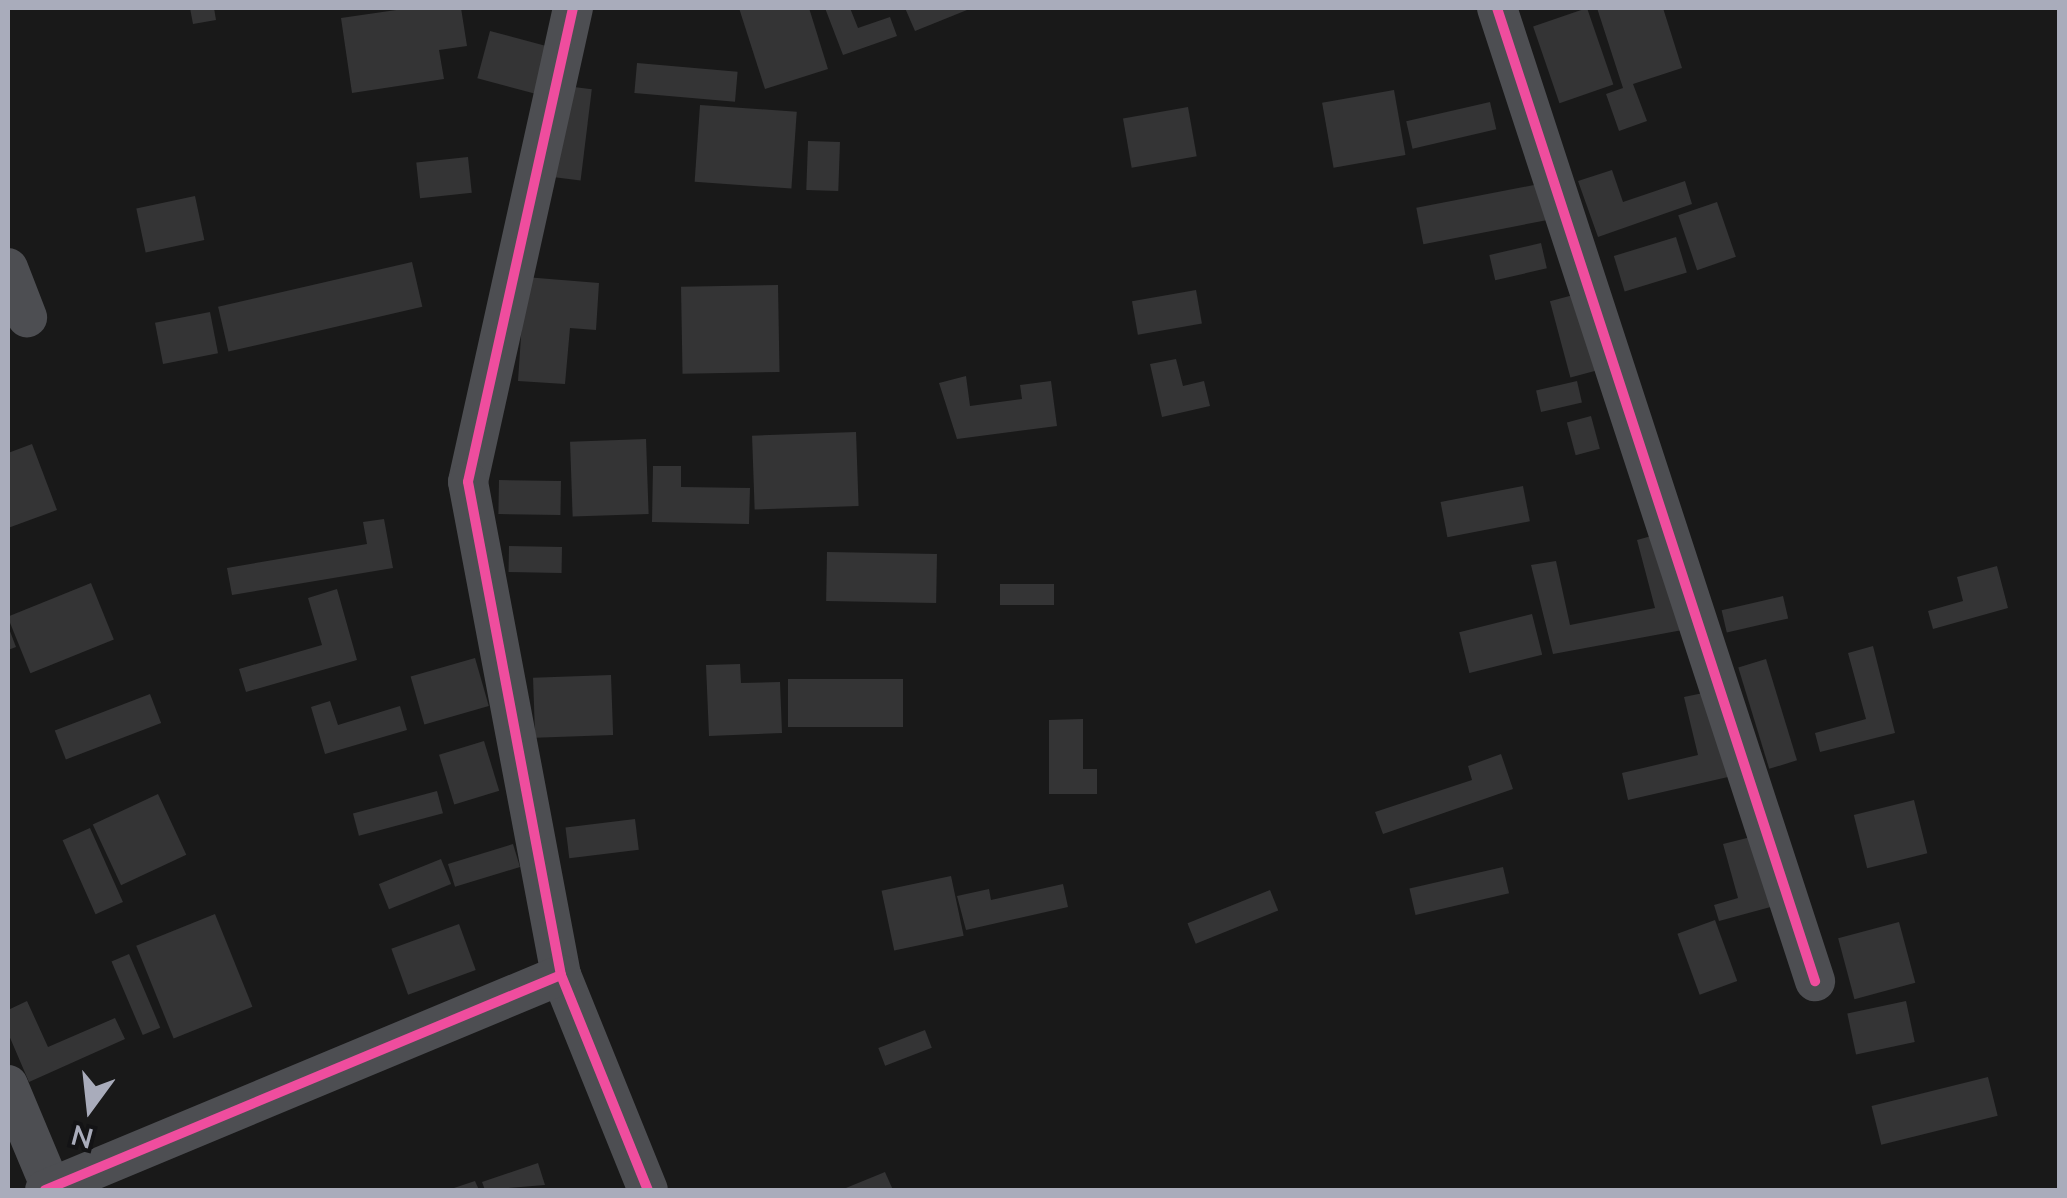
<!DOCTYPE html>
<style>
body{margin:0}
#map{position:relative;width:2067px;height:1198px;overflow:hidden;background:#191919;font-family:Mulish,sans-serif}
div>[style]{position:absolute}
.building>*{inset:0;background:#343435;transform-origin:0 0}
.minor>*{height:40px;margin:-20px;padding:0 20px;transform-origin:20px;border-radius:20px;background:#4d4e52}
.cycleway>*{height:10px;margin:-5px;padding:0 5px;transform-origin:5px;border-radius:5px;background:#ef4d9e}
span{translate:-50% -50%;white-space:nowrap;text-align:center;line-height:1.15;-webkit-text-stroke:8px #131315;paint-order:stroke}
.frame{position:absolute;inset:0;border:10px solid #a9acbb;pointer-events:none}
.north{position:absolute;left:40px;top:1058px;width:100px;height:100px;-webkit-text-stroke:8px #131315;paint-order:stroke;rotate:195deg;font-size:28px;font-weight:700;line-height:40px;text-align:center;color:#a9acbb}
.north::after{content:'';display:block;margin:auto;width:35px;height:45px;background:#a9acbb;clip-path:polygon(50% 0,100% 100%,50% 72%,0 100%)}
</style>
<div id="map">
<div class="building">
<div style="clip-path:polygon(190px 8px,214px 8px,216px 20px,193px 24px)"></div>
<div style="clip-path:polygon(410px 8px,461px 8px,467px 46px,439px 50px,444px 79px,352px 93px,341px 18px)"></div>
<div style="clip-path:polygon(739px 8px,809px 8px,828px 69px,765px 89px)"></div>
<div style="clip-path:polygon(825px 8px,850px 8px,858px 28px,890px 17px,897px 36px,843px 55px)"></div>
<div style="clip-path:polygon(905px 8px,972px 8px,915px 31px)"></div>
<div style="left:1587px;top:8px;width:81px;height:57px;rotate:71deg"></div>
<div style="clip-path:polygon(1597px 8px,1663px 8px,1682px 68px,1633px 84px,1647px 121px,1619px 131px,1606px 94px,1623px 88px)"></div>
<div style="left:490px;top:31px;width:60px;height:49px;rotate:15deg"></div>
<div style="left:637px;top:63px;width:101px;height:30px;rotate:5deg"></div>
<div style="left:566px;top:86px;width:26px;height:92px;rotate:7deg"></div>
<div style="left:1394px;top:90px;width:66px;height:73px;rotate:80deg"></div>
<div style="left:1490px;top:102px;width:28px;height:86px;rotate:77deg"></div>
<div style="left:700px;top:105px;width:97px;height:77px;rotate:4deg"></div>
<div style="left:1188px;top:107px;width:50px;height:66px;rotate:80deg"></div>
<div style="left:808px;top:141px;width:32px;height:49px;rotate:2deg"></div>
<div style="left:468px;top:157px;width:36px;height:52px;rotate:84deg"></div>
<div style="clip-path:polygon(1612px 170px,1623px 202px,1685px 181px,1692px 204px,1598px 237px,1578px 181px)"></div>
<div style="left:1539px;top:184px;width:37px;height:125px;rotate:79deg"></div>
<div style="left:195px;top:196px;width:45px;height:60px;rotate:78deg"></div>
<div style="left:1717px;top:202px;width:58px;height:41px;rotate:71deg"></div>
<div style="left:1676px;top:237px;width:37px;height:65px;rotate:73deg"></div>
<div style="left:1541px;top:243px;width:26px;height:53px;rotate:77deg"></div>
<div style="left:412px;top:262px;width:46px;height:199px;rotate:77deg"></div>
<div style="clip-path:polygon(525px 277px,599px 283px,596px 330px,570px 328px,565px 384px,518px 381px)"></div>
<div style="left:778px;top:285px;width:87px;height:97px;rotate:89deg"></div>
<div style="left:1196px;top:290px;width:34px;height:65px;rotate:80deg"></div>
<div style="left:1577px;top:294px;width:79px;height:28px;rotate:75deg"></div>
<div style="left:210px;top:312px;width:42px;height:56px;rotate:79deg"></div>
<div style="clip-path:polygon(1176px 359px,1183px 386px,1204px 381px,1210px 406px,1162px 417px,1150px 364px)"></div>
<div style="clip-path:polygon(966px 376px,970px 406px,1022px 399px,1020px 385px,1051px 381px,1057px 426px,957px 439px,939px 383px)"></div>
<div style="left:1577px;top:381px;width:22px;height:42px;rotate:77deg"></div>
<div style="left:1591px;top:416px;width:34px;height:25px;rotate:75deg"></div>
<div style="left:856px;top:432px;width:74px;height:104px;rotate:88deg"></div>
<div style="left:646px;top:439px;width:75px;height:76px;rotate:88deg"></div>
<div style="clip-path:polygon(32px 444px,57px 510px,8px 528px,8px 453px)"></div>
<div style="clip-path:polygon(653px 466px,681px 466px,681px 487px,750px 488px,749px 524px,652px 522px)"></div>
<div style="left:499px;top:480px;width:62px;height:34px;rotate:1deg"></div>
<div style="left:1523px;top:486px;width:36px;height:84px;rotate:79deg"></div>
<div style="clip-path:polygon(384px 519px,393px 568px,232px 595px,227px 568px,367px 544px,363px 522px)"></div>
<div style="clip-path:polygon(1662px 533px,1688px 629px,1553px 654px,1531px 565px,1556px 561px,1570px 625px,1655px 608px,1637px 540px)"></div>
<div style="left:509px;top:546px;width:53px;height:26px;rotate:1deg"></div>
<div style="left:827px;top:552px;width:110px;height:49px;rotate:1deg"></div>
<div style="clip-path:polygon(1997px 566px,2008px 608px,1933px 629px,1928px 611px,1963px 601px,1957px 577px)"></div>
<div style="left:91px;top:583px;width:61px;height:90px;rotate:68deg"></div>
<div style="left:1054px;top:584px;width:21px;height:54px;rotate:90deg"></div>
<div style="clip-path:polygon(337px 589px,357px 660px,246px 692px,239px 669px,322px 645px,308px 598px)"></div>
<div style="left:1783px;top:596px;width:23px;height:63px;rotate:77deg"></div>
<div style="left:1532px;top:614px;width:42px;height:75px;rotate:76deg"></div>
<div style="clip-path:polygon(8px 626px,16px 647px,8px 650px)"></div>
<div style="clip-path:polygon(1873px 646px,1895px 733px,1820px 752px,1815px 733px,1866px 719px,1848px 653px)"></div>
<div style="left:475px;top:658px;width:50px;height:67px;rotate:74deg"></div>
<div style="left:1766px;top:659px;width:106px;height:29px;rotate:73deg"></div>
<div style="clip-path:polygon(740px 664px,741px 683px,780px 682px,782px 733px,709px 736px,706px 665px)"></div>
<div style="left:611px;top:675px;width:60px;height:78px;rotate:88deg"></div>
<div style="left:788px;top:679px;width:115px;height:48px"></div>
<div style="clip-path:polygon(1708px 692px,1728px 777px,1628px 800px,1622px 773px,1698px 755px,1684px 697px)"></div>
<div style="left:150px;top:694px;width:31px;height:102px;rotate:69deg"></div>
<div style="clip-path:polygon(330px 701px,338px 725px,400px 706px,407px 730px,325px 754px,311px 707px)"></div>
<div style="clip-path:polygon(1083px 719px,1083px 769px,1097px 769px,1097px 794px,1049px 794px,1049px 720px)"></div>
<div style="left:484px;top:741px;width:52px;height:47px;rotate:73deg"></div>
<div style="clip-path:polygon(1501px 754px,1513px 789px,1383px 834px,1375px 812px,1472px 780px,1468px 766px)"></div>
<div style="left:437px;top:791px;width:23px;height:87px;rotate:75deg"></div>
<div style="left:158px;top:794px;width:67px;height:72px;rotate:65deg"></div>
<div style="left:1914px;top:800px;width:55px;height:62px;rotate:76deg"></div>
<div style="left:635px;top:819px;width:31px;height:70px;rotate:83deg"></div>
<div style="left:90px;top:828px;width:81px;height:30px;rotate:66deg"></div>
<div style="clip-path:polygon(1759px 835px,1778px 905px,1719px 921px,1714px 905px,1738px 898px,1723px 844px)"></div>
<div style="left:513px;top:844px;width:24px;height:68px;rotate:73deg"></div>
<div style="left:441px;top:859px;width:27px;height:67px;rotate:68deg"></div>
<div style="left:1503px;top:867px;width:27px;height:96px;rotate:77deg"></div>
<div style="left:951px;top:876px;width:61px;height:71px;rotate:78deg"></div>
<div style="clip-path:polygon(1063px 884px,1068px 907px,966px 930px,957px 896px,989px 889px,991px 900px)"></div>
<div style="left:1270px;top:890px;width:22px;height:89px;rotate:68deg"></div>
<div style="left:215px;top:914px;width:100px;height:85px;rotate:68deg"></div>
<div style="left:1715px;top:920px;width:65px;height:40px;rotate:70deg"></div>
<div style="left:1899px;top:922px;width:63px;height:63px;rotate:75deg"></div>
<div style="left:459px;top:924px;width:49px;height:72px;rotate:70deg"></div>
<div style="left:129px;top:954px;width:80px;height:19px;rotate:67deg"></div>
<div style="clip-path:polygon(27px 1001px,48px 1047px,115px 1018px,125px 1039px,29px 1082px,8px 1033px,8px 1010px)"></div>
<div style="left:1906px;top:1001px;width:42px;height:60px;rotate:78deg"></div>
<div style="left:925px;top:1030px;width:19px;height:50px;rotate:69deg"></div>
<div style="left:1988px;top:1077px;width:40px;height:120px;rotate:76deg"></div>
<div style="clip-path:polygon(538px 1163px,545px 1185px,485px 1190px,482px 1182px)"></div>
<div style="clip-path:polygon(885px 1172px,893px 1190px,841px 1190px)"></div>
<div style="clip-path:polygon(475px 1181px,479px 1190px,448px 1190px)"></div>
</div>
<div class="minor">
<div style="left:573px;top:8px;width:485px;rotate:102.5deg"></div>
<div style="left:468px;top:482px;width:502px;rotate:79.32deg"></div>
<div style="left:561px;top:975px;width:232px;rotate:68deg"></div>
<div style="left:1497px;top:8px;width:1024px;rotate:71.9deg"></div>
<div style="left:8px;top:268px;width:53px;rotate:68.8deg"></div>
<div style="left:8px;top:1085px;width:112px;rotate:67.3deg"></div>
<div style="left:45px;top:1190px;width:559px;rotate:-22.62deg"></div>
</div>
<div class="cycleway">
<div style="left:573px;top:8px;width:485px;rotate:102.5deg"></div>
<div style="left:468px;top:482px;width:502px;rotate:79.32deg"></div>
<div style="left:561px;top:975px;width:232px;rotate:68deg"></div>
<div style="left:1497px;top:8px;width:1024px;rotate:71.9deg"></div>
<div style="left:45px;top:1190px;width:559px;rotate:-22.62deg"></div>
</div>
<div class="frame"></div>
<div class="north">N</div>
</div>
